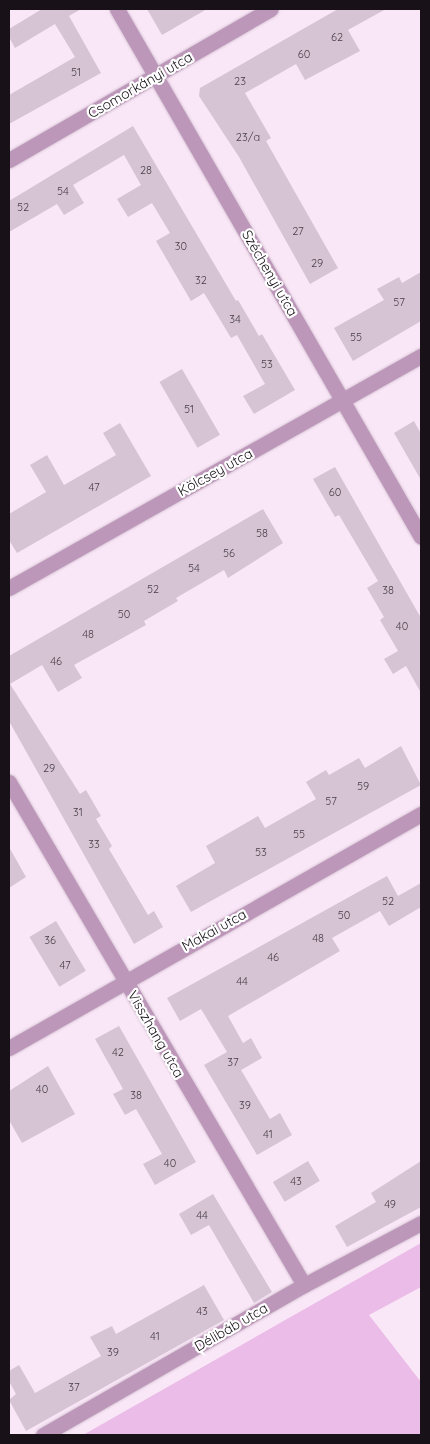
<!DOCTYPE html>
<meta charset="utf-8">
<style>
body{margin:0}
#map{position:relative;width:430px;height:1444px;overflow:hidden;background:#f9e6f7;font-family:Quicksand,sans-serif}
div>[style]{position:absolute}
.green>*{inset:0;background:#eabce7}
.building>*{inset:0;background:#d6c4d4;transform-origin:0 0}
.roads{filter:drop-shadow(0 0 1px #d5c4d3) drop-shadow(0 0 1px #d5c4d3)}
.minor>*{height:15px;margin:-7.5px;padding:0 7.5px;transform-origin:7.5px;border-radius:7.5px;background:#bd97ba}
.tertiary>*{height:15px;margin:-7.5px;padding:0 7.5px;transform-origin:7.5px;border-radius:7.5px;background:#bd97ba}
span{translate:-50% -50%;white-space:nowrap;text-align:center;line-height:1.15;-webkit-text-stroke:4.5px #fff;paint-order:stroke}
.number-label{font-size:11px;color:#483e47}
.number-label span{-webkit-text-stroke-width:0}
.street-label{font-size:14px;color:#181218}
.frame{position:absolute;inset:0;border:10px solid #181218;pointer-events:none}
</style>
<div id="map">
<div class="green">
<div style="clip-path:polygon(421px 1243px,421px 1287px,369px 1315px,421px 1382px,421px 1435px,83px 1435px)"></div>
</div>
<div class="building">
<div style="clip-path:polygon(42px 9px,81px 9px,69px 16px,101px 73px,9px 124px,9px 95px,75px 57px,55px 24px,15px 48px,9px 37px,9px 29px)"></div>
<div style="clip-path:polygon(147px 9px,207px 9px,162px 35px)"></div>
<div style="clip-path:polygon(338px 9px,386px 9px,348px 30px,360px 51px,305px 80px,296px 64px,245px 93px,271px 138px,266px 141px,338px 268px,310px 284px,239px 157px,199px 96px,200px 88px)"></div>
<div style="clip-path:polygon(133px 126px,236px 301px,238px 300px,259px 336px,262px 334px,295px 390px,254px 414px,243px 396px,265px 384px,237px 335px,231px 338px,204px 293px,191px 301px,156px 241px,170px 233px,152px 203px,128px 217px,117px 199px,141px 185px,124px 155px,73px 185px,84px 203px,64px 215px,57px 204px,9px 232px,9px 201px)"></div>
<div style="clip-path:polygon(421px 272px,421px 321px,353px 361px,334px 328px,384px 300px,377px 289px,399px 277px,402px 283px)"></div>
<div style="left:182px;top:369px;width:76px;height:26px;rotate:60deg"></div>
<div style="clip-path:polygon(414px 421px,421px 434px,421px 480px,394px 433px)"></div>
<div style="clip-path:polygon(120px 423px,151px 476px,17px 553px,9px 540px,9px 514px,46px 492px,30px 465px,47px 455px,64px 485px,116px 455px,103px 433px)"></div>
<div style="clip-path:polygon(335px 467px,421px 618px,421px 693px,406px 666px,393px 674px,384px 659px,398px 651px,380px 620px,384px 617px,367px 588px,378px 581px,339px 515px,335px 517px,313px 479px)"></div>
<div style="clip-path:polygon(263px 509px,283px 543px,228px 578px,224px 570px,176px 598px,178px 601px,144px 621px,146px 625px,74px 665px,82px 678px,58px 692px,42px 665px,10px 684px,80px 794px,86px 790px,101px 816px,96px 819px,112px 846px,109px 849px,148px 915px,154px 911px,163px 927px,134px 944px,9px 721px,9px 656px)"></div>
<div style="clip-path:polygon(401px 746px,421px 785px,191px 912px,176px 886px,215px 863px,206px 846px,258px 816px,265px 828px,316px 799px,306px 782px,326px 770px,329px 775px,359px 758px,365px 768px)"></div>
<div style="clip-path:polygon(9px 847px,26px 877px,9px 888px)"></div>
<div style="clip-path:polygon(387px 876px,398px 896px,421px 883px,421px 907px,389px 926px,380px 911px,332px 938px,340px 951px,228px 1016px,243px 1043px,251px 1038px,262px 1058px,241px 1070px,270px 1119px,280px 1113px,292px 1135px,257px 1155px,204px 1065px,227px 1052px,201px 1009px,180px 1021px,167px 998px)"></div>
<div style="left:56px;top:921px;width:58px;height:31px;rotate:59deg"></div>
<div style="clip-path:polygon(119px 1026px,196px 1162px,155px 1185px,143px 1164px,162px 1154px,136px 1109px,125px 1115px,113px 1094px,123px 1089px,95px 1039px)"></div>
<div style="clip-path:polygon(48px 1066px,75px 1114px,22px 1143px,9px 1120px,9px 1091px)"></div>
<div style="left:308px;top:1161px;width:23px;height:41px;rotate:59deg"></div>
<div style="clip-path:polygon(421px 1161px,421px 1207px,347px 1247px,335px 1226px,376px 1202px,371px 1193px)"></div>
<div style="clip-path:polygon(213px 1194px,272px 1292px,254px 1303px,209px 1225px,191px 1235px,179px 1214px)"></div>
<div style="clip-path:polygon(204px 1285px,224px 1320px,26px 1431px,9px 1400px,16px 1394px,9px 1381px,9px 1371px,19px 1365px,35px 1393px,101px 1356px,90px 1337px,112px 1326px,116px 1334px)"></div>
</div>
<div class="roads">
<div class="minor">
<div style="left:117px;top:9px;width:609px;rotate:60.07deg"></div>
<div style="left:9px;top:588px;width:473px;rotate:-29.4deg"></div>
<div style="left:9px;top:782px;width:583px;rotate:59.61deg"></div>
<div style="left:9px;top:1048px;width:474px;rotate:-29.6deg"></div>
<div style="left:43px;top:1435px;width:301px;rotate:-29.9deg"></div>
<div style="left:304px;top:1285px;width:132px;rotate:-27.9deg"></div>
</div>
<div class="tertiary">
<div style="left:9px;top:160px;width:302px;rotate:-30deg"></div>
</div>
</div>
<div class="number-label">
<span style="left:337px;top:37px">62</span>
<span style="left:304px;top:54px">60</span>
<span style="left:76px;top:72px">51</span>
<span style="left:240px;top:81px">23</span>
<span style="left:248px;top:137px">23/a</span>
<span style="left:146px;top:170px">28</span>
<span style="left:63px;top:191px">54</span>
<span style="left:23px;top:207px">52</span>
<span style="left:298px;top:231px">27</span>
<span style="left:181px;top:246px">30</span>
<span style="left:317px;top:263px">29</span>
<span style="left:201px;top:280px">32</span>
<span style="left:399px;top:302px">57</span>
<span style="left:235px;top:319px">34</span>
<span style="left:356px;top:337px">55</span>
<span style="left:267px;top:364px">53</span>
<span style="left:189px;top:409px">51</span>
<span style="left:94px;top:487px">47</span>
<span style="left:335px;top:492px">60</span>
<span style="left:262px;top:533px">58</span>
<span style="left:229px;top:553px">56</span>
<span style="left:194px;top:568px">54</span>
<span style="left:153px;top:589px">52</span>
<span style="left:388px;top:590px">38</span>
<span style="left:124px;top:614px">50</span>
<span style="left:402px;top:626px">40</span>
<span style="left:88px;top:634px">48</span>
<span style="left:56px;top:661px">46</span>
<span style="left:49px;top:768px">29</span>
<span style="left:363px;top:786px">59</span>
<span style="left:331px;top:801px">57</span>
<span style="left:78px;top:812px">31</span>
<span style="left:299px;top:834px">55</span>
<span style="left:94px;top:844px">33</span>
<span style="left:261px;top:852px">53</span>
<span style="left:388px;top:901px">52</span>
<span style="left:344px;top:915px">50</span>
<span style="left:318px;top:938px">48</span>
<span style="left:50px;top:940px">36</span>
<span style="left:273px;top:957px">46</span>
<span style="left:65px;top:965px">47</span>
<span style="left:242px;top:981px">44</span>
<span style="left:118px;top:1052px">42</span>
<span style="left:233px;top:1062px">37</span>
<span style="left:42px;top:1089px">40</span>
<span style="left:136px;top:1095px">38</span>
<span style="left:245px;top:1105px">39</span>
<span style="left:268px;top:1134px">41</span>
<span style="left:170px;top:1163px">40</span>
<span style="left:296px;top:1181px">43</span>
<span style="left:390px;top:1204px">49</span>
<span style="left:202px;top:1215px">44</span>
<span style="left:202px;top:1311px">43</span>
<span style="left:155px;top:1336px">41</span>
<span style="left:113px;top:1352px">39</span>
<span style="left:74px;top:1387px">37</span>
</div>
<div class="street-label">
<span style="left:140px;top:85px;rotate:-30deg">Csomorkányi utca</span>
<span style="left:270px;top:273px;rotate:60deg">Széchenyi utca</span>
<span style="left:215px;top:472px;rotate:-29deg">Kölcsey utca</span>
<span style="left:214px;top:930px;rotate:-29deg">Makai utca</span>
<span style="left:156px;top:1034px;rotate:60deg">Visszhang utca</span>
<span style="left:231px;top:1327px;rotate:-30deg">Délibáb utca</span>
</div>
<div class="frame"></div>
</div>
